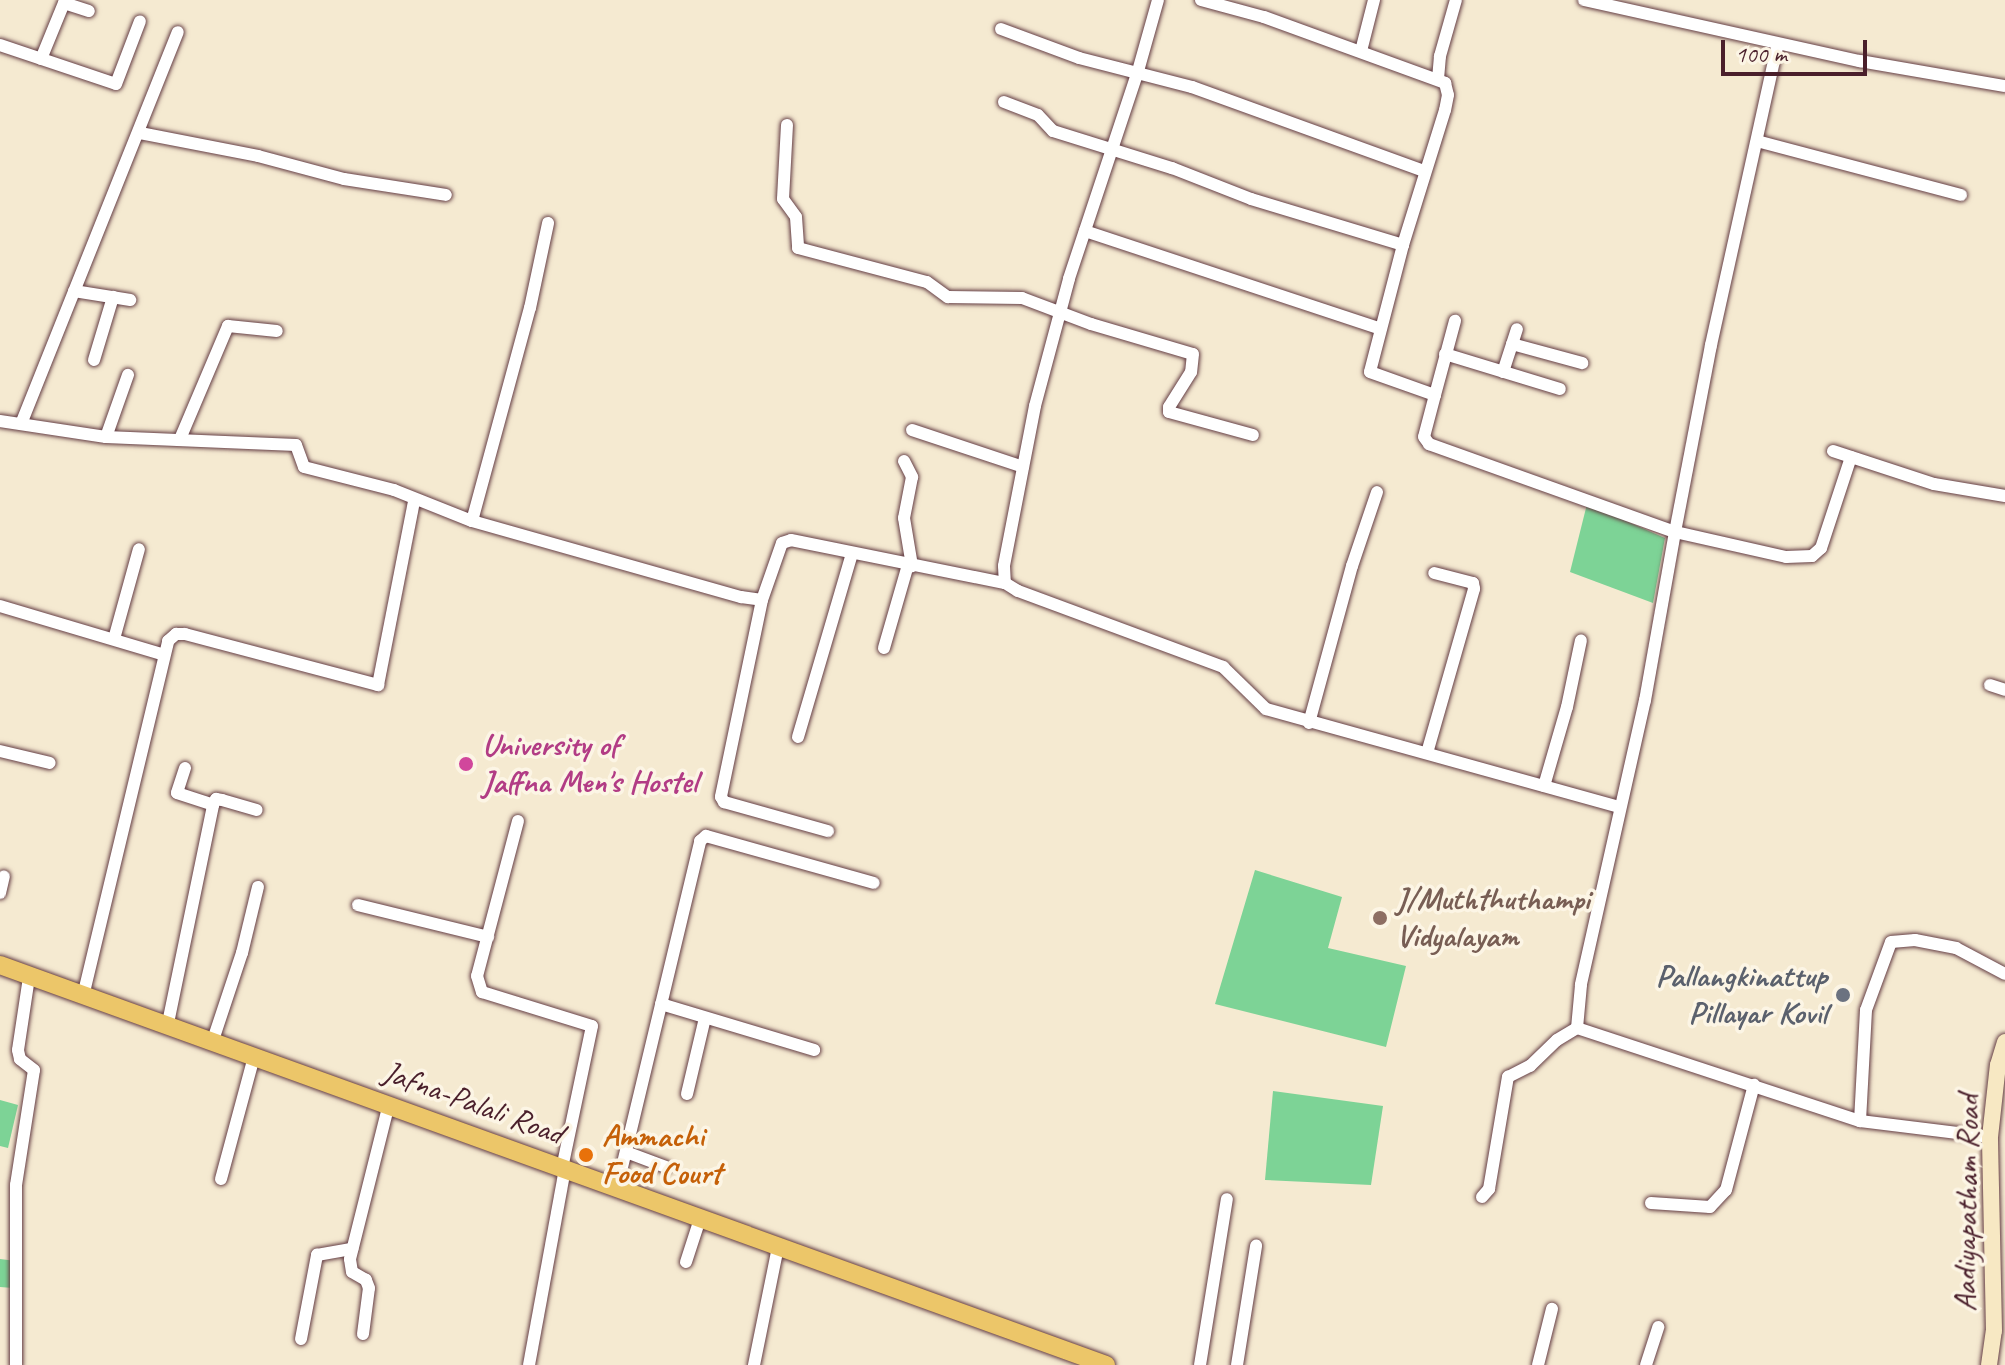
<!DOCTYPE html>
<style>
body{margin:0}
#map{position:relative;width:2005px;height:1365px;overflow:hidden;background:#f5ead1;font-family:Caveat,sans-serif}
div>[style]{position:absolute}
.green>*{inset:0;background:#7dd396}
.roads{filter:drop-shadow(0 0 2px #643d44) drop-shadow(0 0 2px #643d44)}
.street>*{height:12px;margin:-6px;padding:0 6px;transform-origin:6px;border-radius:6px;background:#fff}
.secondary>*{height:16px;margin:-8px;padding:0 8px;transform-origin:8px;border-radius:8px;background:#f7e8c3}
.primary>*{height:18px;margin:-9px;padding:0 9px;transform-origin:9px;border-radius:9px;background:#ecc669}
.dots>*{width:22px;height:22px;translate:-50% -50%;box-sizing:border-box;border:4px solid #fcf5e5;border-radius:50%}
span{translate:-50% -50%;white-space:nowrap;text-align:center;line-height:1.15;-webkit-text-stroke:7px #fcf5e5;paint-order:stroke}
.hotel-label{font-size:32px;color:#b23c85;font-weight:700}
.left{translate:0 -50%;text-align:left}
.education-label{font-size:32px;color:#785e54;font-weight:700}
.worship-label{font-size:32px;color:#5b616d;font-weight:700}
.right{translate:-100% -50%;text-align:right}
.street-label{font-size:32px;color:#4a1f2b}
.food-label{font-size:32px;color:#c56008;font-weight:700}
.scale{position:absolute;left:1721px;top:40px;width:146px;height:36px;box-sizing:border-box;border:4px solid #4a1f2b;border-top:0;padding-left:10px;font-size:24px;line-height:28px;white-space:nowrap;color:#4a1f2b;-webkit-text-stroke:6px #fcf5e5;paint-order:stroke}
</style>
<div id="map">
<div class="green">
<div style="clip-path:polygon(1587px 504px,1665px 538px,1653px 603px,1570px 572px)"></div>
<div style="clip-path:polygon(1255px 870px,1342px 897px,1328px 948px,1406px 966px,1386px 1047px,1215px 1004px)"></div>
<div style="clip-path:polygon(1273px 1091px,1383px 1106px,1371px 1185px,1265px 1180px)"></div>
<div style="clip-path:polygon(0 1100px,18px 1105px,8px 1148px,0 1146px)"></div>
<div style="clip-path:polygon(0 1259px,16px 1261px,13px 1288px,0 1287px)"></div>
</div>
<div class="roads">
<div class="street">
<div style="left:1158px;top:0;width:74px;rotate:105.7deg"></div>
<div style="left:1138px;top:71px;width:219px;rotate:108.4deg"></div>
<div style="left:1069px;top:279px;width:131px;rotate:105deg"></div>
<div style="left:1035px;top:406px;width:163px;rotate:101deg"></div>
<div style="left:1004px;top:566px;width:17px;rotate:87deg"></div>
<div style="left:1005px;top:583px;width:15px;rotate:32deg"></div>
<div style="left:1018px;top:591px;width:219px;rotate:20.3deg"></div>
<div style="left:1223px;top:667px;width:60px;rotate:44.3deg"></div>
<div style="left:1266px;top:709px;width:367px;rotate:15.5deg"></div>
<div style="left:1201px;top:0;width:65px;rotate:15.1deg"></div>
<div style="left:1264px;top:17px;width:193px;rotate:20deg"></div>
<div style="left:1445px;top:83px;width:12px;rotate:76deg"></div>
<div style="left:1448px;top:95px;width:15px;rotate:101deg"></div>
<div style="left:1445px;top:110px;width:141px;rotate:107.3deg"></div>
<div style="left:1403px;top:245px;width:131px;rotate:104.6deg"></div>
<div style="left:1370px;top:372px;width:69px;rotate:19.5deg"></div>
<div style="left:1435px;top:395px;width:43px;rotate:104.7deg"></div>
<div style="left:1424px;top:437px;width:9px;rotate:54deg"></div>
<div style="left:1429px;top:444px;width:261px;rotate:19.7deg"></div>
<div style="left:1675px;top:532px;width:190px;rotate:-79.1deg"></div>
<div style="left:1711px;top:345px;width:308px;rotate:-77.5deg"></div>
<div style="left:1584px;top:0;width:283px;rotate:12.5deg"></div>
<div style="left:1860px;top:61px;width:147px;rotate:9.8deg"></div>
<div style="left:1001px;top:29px;width:83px;rotate:20.4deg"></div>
<div style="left:1079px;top:58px;width:117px;rotate:14.4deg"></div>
<div style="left:1192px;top:87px;width:247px;rotate:19.9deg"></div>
<div style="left:0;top:45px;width:122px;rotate:18.6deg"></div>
<div style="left:116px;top:84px;width:67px;rotate:-69.1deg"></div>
<div style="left:1361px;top:51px;width:53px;rotate:-75.7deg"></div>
<div style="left:41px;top:59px;width:61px;rotate:-67.7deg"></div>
<div style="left:64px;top:3px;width:26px;rotate:18deg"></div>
<div style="left:1438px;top:79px;width:23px;rotate:-85deg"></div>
<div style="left:1440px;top:56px;width:58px;rotate:-74.1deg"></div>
<div style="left:1004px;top:102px;width:36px;rotate:21deg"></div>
<div style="left:1038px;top:115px;width:22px;rotate:47deg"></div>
<div style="left:1053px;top:131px;width:125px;rotate:17.3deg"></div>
<div style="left:1172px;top:168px;width:85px;rotate:21.4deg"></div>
<div style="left:1251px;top:199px;width:159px;rotate:16.8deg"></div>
<div style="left:787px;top:125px;width:74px;rotate:93.1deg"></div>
<div style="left:783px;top:199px;width:22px;rotate:54deg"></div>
<div style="left:796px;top:217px;width:31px;rotate:86deg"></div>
<div style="left:798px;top:248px;width:133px;rotate:14.8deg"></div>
<div style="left:927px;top:282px;width:26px;rotate:36deg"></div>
<div style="left:948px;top:297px;width:74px;rotate:0.8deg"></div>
<div style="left:1022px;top:298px;width:74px;rotate:20.6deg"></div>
<div style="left:1091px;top:324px;width:106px;rotate:16.4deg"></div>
<div style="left:1193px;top:354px;width:18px;rotate:96deg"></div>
<div style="left:1191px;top:372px;width:41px;rotate:122.2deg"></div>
<div style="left:1169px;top:407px;width:5px;rotate:90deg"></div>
<div style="left:1169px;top:412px;width:87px;rotate:15.3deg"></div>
<div style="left:140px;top:133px;width:120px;rotate:11deg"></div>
<div style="left:258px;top:156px;width:89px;rotate:15deg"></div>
<div style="left:344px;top:179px;width:103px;rotate:8.9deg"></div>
<div style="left:1757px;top:141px;width:211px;rotate:14.8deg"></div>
<div style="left:1085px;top:231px;width:310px;rotate:18.3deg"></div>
<div style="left:74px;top:291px;width:57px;rotate:9.1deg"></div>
<div style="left:1512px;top:344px;width:73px;rotate:15.2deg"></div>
<div style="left:1445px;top:354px;width:120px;rotate:16.9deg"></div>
<div style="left:94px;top:360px;width:66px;rotate:-73.2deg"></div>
<div style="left:1503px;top:372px;width:45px;rotate:-72deg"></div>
<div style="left:1435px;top:395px;width:77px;rotate:-74.9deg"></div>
<div style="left:0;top:421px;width:107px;rotate:8.6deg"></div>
<div style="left:106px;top:437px;width:190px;rotate:2.4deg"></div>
<div style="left:296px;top:445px;width:23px;rotate:70deg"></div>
<div style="left:304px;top:467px;width:93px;rotate:14.3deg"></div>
<div style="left:394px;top:490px;width:84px;rotate:21.7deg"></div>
<div style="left:472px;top:521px;width:280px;rotate:15.8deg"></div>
<div style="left:741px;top:597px;width:21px;rotate:8deg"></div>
<div style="left:762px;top:600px;width:60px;rotate:-70.7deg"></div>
<div style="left:782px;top:543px;width:9px;rotate:-18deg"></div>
<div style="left:791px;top:540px;width:218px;rotate:11.4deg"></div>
<div style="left:21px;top:424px;width:422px;rotate:-68.2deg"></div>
<div style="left:912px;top:430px;width:117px;rotate:18.4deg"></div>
<div style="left:106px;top:437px;width:66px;rotate:-70.5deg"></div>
<div style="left:180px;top:439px;width:123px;rotate:-67deg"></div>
<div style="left:228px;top:326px;width:49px;rotate:5.8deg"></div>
<div style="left:1833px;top:451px;width:106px;rotate:18.1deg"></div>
<div style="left:1934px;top:484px;width:72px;rotate:9.6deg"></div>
<div style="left:1851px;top:457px;width:96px;rotate:108.2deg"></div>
<div style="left:1821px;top:548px;width:12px;rotate:138deg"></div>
<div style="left:1812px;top:556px;width:26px;rotate:178deg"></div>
<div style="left:1786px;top:557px;width:114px;rotate:-167.3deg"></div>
<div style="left:1675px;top:532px;width:171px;rotate:100.1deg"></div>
<div style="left:1645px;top:700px;width:292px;rotate:102.7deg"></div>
<div style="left:1581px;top:985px;width:43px;rotate:95.3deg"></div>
<div style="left:1577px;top:1028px;width:298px;rotate:18.2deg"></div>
<div style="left:1860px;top:1121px;width:131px;rotate:7deg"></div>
<div style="left:904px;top:461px;width:18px;rotate:63deg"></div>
<div style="left:912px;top:477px;width:42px;rotate:101deg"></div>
<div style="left:904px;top:518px;width:49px;rotate:80.5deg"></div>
<div style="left:472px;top:521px;width:221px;rotate:-74.8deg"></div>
<div style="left:530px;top:308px;width:87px;rotate:-78deg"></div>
<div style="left:762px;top:600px;width:201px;rotate:101.8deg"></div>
<div style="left:721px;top:797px;width:6px;rotate:59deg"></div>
<div style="left:724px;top:802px;width:108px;rotate:15.6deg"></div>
<div style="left:0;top:606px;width:171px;rotate:16.6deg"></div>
<div style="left:114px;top:639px;width:93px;rotate:-74.5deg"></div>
<div style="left:884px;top:648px;width:86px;rotate:-73.9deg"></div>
<div style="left:1990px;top:685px;width:16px;rotate:18deg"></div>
<div style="left:1309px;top:723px;width:163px;rotate:-74.7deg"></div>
<div style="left:1352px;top:566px;width:78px;rotate:-71.3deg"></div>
<div style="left:798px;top:737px;width:191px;rotate:-73.6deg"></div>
<div style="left:0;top:751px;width:51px;rotate:13.5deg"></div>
<div style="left:1427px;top:753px;width:171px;rotate:-74deg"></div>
<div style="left:1474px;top:589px;width:6px;rotate:-99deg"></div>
<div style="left:1473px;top:583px;width:40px;rotate:-165.6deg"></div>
<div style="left:185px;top:768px;width:26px;rotate:108deg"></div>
<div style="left:177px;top:793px;width:38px;rotate:18deg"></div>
<div style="left:1544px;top:786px;width:82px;rotate:-73.8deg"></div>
<div style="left:1567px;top:707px;width:68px;rotate:-78.2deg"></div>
<div style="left:518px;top:821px;width:160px;rotate:104.8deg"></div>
<div style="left:477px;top:976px;width:17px;rotate:73deg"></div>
<div style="left:482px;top:992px;width:115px;rotate:17.2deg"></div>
<div style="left:592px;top:1026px;width:145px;rotate:101.9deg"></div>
<div style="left:0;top:893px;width:17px;rotate:-77deg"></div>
<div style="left:358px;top:905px;width:134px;rotate:13.8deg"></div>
<div style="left:84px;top:992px;width:361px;rotate:-76.5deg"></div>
<div style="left:168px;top:641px;width:11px;rotate:-41deg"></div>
<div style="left:176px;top:634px;width:9px"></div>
<div style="left:185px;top:634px;width:200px;rotate:14.8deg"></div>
<div style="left:378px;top:685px;width:187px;rotate:-78.9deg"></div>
<div style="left:661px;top:1004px;width:160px;rotate:16.7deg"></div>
<div style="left:168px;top:1023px;width:223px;rotate:-78.3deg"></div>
<div style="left:213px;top:805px;width:7px;rotate:-63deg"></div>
<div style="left:216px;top:799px;width:6px;rotate:9deg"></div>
<div style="left:222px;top:800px;width:36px;rotate:16deg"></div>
<div style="left:213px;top:1040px;width:92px;rotate:-71.6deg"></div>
<div style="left:242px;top:953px;width:68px;rotate:-76.4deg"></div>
<div style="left:687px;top:1094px;width:78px;rotate:-76.7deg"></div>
<div style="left:1860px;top:1121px;width:111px;rotate:-86.9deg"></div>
<div style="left:1866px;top:1010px;width:72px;rotate:-69.8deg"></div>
<div style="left:1891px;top:942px;width:24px;rotate:-5deg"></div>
<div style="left:1915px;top:940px;width:42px;rotate:11deg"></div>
<div style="left:1956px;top:948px;width:55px;rotate:28deg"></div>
<div style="left:626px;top:1152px;width:43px;rotate:20.6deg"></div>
<div style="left:221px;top:1179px;width:126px;rotate:-74.9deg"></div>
<div style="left:617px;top:1188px;width:357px;rotate:-76.5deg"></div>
<div style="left:700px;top:841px;width:8px;rotate:-40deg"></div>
<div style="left:706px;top:836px;width:174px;rotate:15.6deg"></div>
<div style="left:1482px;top:1197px;width:11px;rotate:-49deg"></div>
<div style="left:1489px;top:1189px;width:114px;rotate:-80.4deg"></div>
<div style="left:1508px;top:1077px;width:25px;rotate:-27deg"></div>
<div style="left:1530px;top:1066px;width:37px;rotate:-44deg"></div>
<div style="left:1557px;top:1040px;width:23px;rotate:-31deg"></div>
<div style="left:1651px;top:1203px;width:59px;rotate:3.9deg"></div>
<div style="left:1710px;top:1207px;width:23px;rotate:-47deg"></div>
<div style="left:1726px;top:1190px;width:109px;rotate:-75.1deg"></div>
<div style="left:686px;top:1262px;width:45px;rotate:-72deg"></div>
<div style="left:363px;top:1334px;width:46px;rotate:-82.6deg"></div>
<div style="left:369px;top:1288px;width:9px;rotate:-111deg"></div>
<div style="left:366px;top:1280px;width:16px;rotate:-150deg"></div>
<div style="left:352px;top:1272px;width:13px;rotate:-99deg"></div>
<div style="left:350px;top:1259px;width:160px;rotate:-75.9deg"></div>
<div style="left:301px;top:1339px;width:86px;rotate:-79.2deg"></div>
<div style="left:317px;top:1255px;width:36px;rotate:-10deg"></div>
<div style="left:16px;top:1365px;width:180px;rotate:-90deg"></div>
<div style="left:16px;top:1185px;width:116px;rotate:-81.1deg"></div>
<div style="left:34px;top:1070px;width:18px;rotate:-142deg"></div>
<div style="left:20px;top:1059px;width:9px;rotate:-103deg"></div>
<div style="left:18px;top:1050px;width:74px;rotate:-81.4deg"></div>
<div style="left:529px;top:1365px;width:199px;rotate:-79.6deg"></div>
<div style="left:754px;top:1365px;width:120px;rotate:-78.5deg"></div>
<div style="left:1200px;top:1365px;width:168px;rotate:-80.8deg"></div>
<div style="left:1237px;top:1365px;width:121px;rotate:-80.9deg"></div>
<div style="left:1538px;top:1365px;width:58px;rotate:-76deg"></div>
<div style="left:1646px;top:1365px;width:40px;rotate:-72deg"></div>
</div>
<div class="secondary">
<div style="left:1989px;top:1365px;width:34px;rotate:-82deg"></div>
<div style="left:1994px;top:1331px;width:194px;rotate:-91.2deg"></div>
<div style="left:1990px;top:1137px;width:72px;rotate:-83.7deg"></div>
<div style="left:1998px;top:1065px;width:24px;rotate:-73deg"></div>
</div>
<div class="primary">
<div style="left:0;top:965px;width:1176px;rotate:19.88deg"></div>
</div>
</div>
<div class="dots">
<div style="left:466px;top:764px;background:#d1479c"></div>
<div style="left:1380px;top:918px;background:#8d6e63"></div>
<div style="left:1843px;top:995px;background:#6b7280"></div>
<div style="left:586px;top:1155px;background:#e8710a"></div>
</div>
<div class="hotel-label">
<span class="left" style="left:482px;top:764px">University of<br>Jaffna Men's Hostel</span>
</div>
<div class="education-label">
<span class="left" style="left:1396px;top:918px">J/Muththuthampi<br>Vidyalayam</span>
</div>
<div class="worship-label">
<span class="right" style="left:1827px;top:995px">Pallangkinattup<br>Pillayar Kovil</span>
</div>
<div class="street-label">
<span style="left:473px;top:1103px;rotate:20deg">Jafna-Palali Road</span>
<span style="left:1967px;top:1203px;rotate:-89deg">Aadiyapatham Road</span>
</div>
<div class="food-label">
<span class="left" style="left:602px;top:1155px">Ammachi<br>Food Court</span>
</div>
<div class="scale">100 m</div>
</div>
